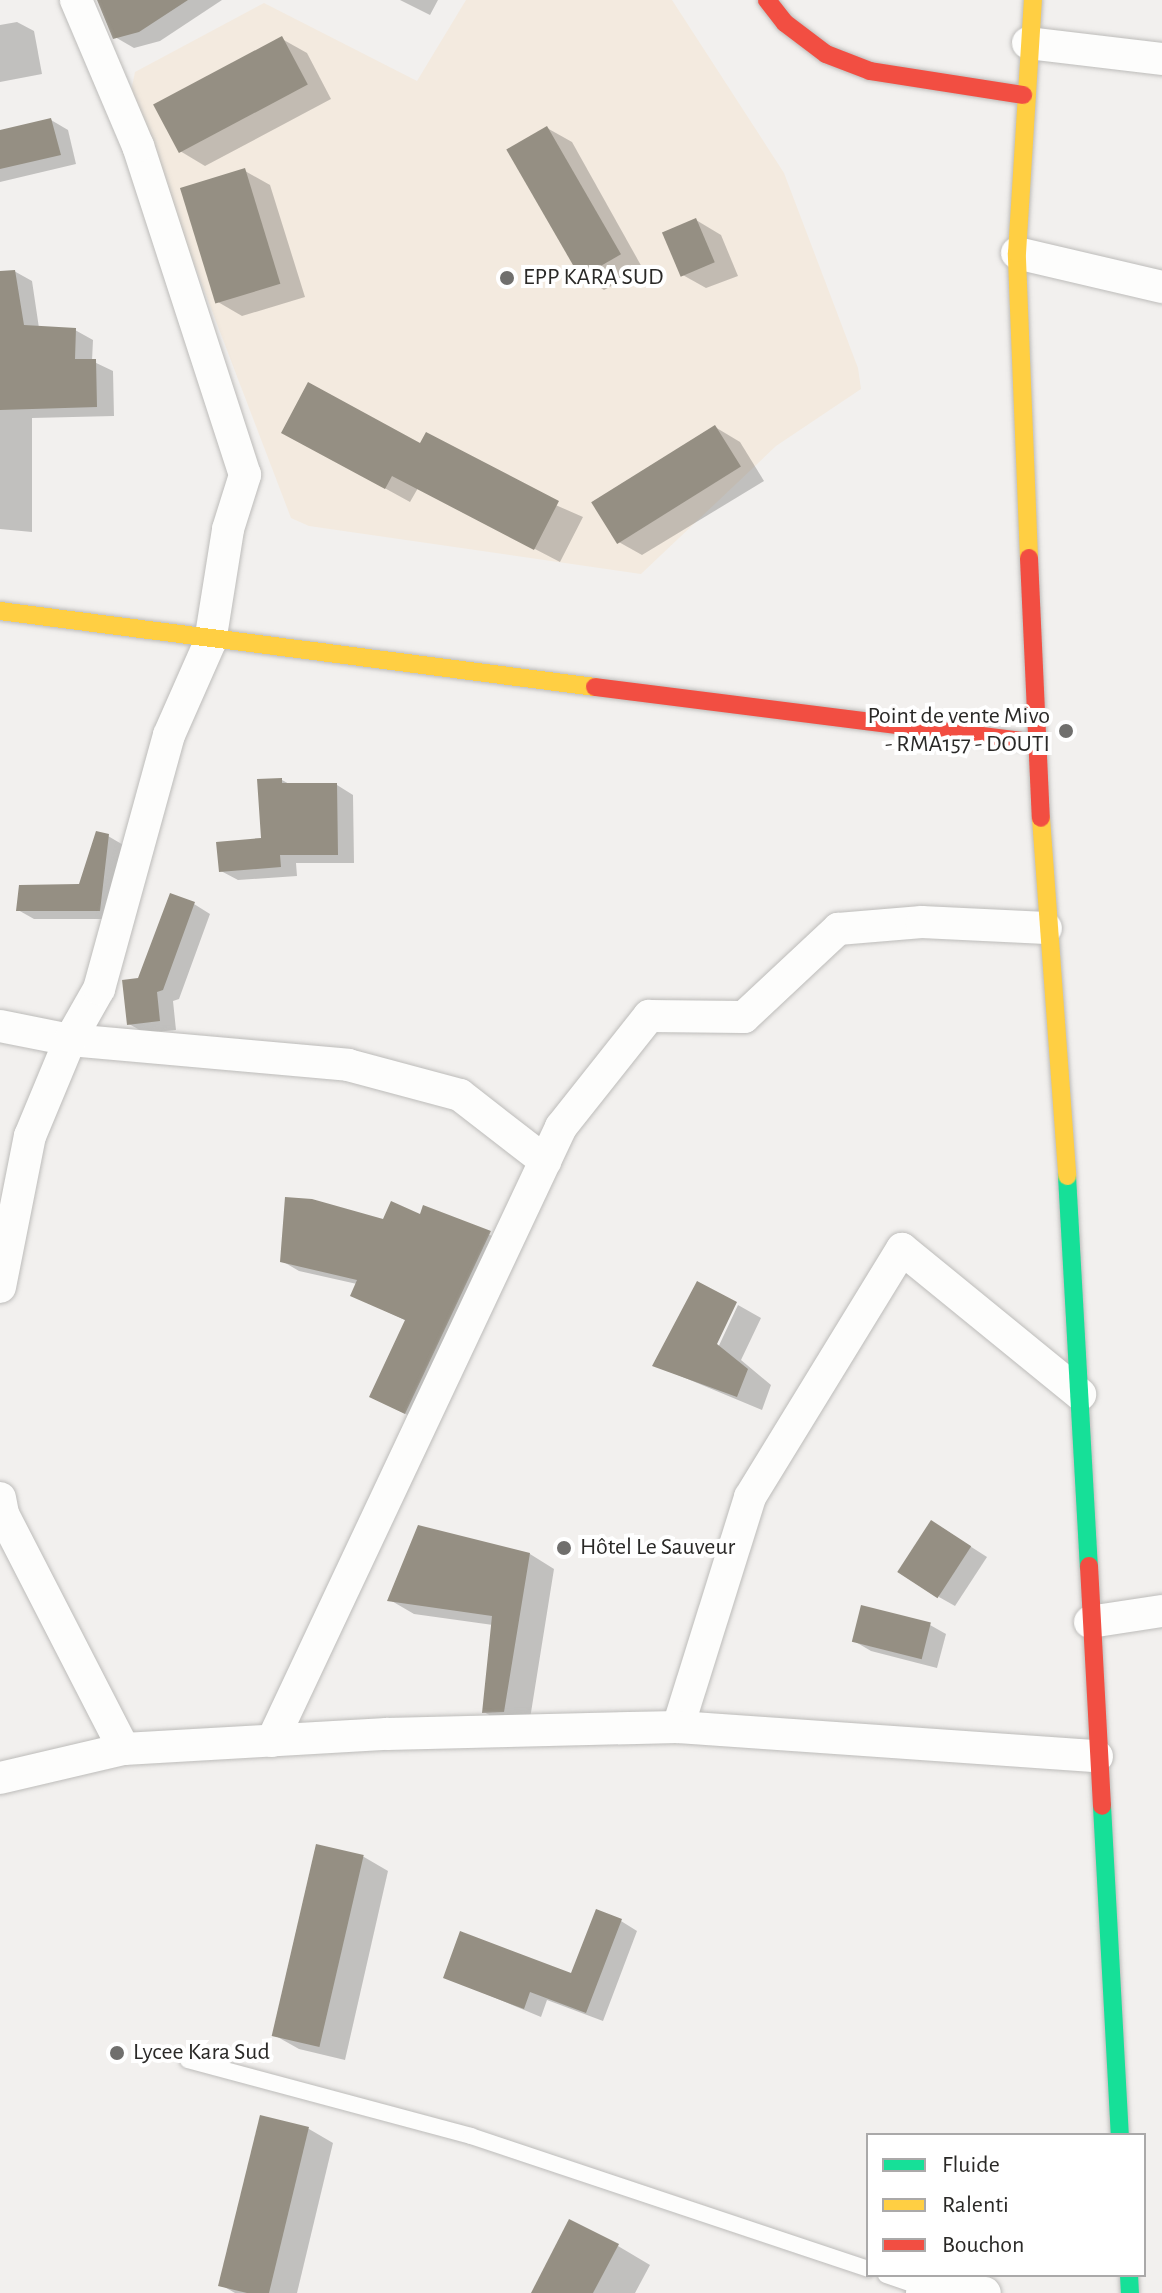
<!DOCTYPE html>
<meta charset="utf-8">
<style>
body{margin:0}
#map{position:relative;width:1162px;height:2293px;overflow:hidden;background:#f2f0ee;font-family:"Alegreya Sans",sans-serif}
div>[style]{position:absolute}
.education>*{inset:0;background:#f3eadf}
.shadow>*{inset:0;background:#0003}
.building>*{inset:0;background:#958f83;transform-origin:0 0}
.roads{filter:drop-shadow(0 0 2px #bdbcba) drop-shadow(0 0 2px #bdbcba)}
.lane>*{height:16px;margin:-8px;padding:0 8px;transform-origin:8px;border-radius:8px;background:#fdfdfc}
.street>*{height:32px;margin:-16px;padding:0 16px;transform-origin:16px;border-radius:16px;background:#fdfdfc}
.fast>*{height:18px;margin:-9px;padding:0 9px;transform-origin:9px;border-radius:9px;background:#16e098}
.slow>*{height:18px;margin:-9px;padding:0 9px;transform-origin:9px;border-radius:9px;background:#ffcf43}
.jam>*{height:18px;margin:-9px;padding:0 9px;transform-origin:9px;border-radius:9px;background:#f24e42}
.dots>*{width:22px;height:22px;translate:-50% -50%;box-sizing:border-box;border:4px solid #fff;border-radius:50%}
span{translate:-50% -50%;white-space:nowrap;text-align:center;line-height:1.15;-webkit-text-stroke:8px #fff;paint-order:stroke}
.poi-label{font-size:24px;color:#2a2927}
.left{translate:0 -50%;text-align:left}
.right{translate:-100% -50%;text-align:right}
.legend{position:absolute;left:866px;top:2133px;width:280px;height:144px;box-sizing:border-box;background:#fff;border:2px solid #aaa9a9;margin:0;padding:10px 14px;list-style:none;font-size:24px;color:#2a2927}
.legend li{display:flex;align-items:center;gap:16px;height:40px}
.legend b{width:40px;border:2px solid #aaa9a9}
</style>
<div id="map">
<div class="education">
<div style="clip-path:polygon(466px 0,672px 0,784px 173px,858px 368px,861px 389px,776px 446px,641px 574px,309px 526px,291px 518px,130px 96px,135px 72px,264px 3px,417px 81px)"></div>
</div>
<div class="shadow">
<div style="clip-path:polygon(99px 0,222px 0,160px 41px,134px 48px,115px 37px)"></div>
<div style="clip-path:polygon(400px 0,438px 0,430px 15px)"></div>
<div style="clip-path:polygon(17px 22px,34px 31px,42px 74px,0 82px,0 25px)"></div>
<div style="clip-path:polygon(282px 39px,307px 53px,331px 99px,205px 166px,180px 151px)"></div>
<div style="clip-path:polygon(51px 120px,68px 130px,76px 164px,0 182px,0 132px)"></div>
<div style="clip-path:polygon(547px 128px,572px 142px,643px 269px,604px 290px,580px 276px)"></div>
<div style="clip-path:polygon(245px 171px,270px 185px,305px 297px,242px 316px,218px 302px)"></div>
<div style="clip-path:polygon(696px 220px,721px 235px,738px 276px,706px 288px,681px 274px)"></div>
<div style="clip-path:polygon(14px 271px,32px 281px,39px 328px,75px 330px,93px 340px,92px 361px,113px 371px,114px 416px,32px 418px,32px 532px,0 529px,0 273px)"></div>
<div style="clip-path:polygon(715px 427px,740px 442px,764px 481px,642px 555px,617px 541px)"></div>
<div style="clip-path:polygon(308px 446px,421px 446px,583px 517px,560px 562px,418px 488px,410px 502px)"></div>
<div style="clip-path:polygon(282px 780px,291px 785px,337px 785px,353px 795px,354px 863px,296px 863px,297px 876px,238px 880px,221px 871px,263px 840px)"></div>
<div style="clip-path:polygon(108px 836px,125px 846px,116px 919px,34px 919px,18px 910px,81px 886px)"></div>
<div style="clip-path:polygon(194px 904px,210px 914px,179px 999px,173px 1001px,176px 1030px,145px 1033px,129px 1024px)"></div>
<div style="clip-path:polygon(424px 1208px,507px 1242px,422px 1422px,371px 1397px,407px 1321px,352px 1295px,357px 1284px,299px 1271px,282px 1261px,384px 1221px,421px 1216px)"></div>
<div style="clip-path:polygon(738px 1305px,761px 1318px,741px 1360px,771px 1385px,762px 1410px,654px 1365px,715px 1354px)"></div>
<div style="clip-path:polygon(948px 1532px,987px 1557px,955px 1606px,939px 1597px)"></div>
<div style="clip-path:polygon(530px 1554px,554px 1569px,529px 1725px,508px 1726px,484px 1712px,493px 1625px,414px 1614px,390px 1600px)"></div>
<div style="clip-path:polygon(930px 1625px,946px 1634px,937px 1668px,871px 1651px,854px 1641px)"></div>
<div style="clip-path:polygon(318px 1846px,364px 1857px,388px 1871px,345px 2060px,299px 2049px,274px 2035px)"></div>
<div style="clip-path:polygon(621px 1921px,637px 1931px,603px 2021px,547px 2000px,541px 2017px,445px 1977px,573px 1976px)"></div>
<div style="clip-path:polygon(261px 2118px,309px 2129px,333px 2143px,297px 2293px,235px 2293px,221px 2285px)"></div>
<div style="clip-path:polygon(618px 2246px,650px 2265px,635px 2293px,533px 2293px)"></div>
</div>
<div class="building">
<div style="clip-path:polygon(97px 0,188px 0,139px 32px,113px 39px)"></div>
<div style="left:282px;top:36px;width:55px;height:146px;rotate:62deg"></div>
<div style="clip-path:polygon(51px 118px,61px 155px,0 169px,0 130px)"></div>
<div style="left:547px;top:126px;width:148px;height:47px;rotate:60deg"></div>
<div style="left:245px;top:168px;width:121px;height:68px;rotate:73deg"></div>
<div style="left:696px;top:218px;width:48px;height:37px;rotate:67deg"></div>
<div style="clip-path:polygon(15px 270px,24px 325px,76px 328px,75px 359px,96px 359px,97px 407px,0 410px,0 271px)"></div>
<div style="clip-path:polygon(308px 382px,420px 443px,426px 432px,559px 501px,534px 550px,392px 476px,385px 489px,281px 433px)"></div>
<div style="left:715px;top:425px;width:49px;height:146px;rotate:58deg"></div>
<div style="clip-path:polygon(282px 778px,282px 783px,337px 783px,338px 855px,280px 855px,281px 867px,219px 872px,216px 842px,261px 838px,257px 779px)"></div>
<div style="clip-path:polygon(96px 831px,109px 834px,100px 911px,16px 911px,19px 885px,79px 884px)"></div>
<div style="clip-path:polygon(170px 893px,195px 902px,163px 990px,157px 992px,160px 1021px,127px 1025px,122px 980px,138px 978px)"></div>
<div style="clip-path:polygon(285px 1197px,312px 1199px,383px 1219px,391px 1201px,420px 1214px,423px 1205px,491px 1231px,405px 1414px,369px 1397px,405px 1320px,350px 1296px,357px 1280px,280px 1262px)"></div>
<div style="clip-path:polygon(697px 1281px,737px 1302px,717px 1344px,748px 1369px,737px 1397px,652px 1366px)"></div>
<div style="left:931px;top:1520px;width:48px;height:62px;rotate:33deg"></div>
<div style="clip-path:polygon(418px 1525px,530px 1553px,504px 1712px,482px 1713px,492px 1616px,387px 1601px)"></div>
<div style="left:861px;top:1605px;width:72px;height:38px;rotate:14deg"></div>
<div style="left:316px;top:1844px;width:49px;height:197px;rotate:13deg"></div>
<div style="clip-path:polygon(596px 1909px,622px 1919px,586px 2013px,530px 1992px,524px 2009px,443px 1978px,460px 1931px,571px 1973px)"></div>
<div style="clip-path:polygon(260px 2115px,309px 2127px,269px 2293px,247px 2293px,218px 2286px)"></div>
<div style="clip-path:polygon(569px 2219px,619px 2244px,593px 2293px,531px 2293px)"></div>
</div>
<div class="roads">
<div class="lane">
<div style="left:188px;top:2060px;width:293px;rotate:15deg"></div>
<div style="left:471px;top:2136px;width:419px;rotate:18.5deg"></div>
<div style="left:886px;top:2275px;width:40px;rotate:18.9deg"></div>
</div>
<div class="street">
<div style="left:1028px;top:43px;width:135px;rotate:6.8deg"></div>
<div style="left:1017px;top:253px;width:149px;rotate:13.2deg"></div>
<div style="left:0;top:1026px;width:71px;rotate:11.3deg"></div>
<div style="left:70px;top:1040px;width:279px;rotate:5.1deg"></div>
<div style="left:348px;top:1065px;width:116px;rotate:15deg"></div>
<div style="left:460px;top:1095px;width:108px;rotate:37.8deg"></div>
<div style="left:0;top:1287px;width:154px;rotate:-78.8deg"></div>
<div style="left:30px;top:1136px;width:104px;rotate:-67.4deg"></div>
<div style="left:70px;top:1040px;width:59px;rotate:-60.4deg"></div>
<div style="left:99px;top:989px;width:263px;rotate:-74.6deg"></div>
<div style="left:169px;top:735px;width:102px;rotate:-66.2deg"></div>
<div style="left:210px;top:642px;width:114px;rotate:-80.9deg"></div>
<div style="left:228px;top:529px;width:57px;rotate:-72.5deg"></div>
<div style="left:245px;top:475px;width:346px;rotate:-108deg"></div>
<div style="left:138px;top:146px;width:159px;rotate:-113deg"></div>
<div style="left:0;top:1498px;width:16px;rotate:79deg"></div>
<div style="left:3px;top:1514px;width:264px;rotate:62.8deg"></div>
<div style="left:1090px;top:1622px;width:73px;rotate:-8.7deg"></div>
<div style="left:678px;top:1727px;width:241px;rotate:-72.6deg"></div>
<div style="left:750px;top:1497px;width:291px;rotate:-58.5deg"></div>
<div style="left:902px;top:1249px;width:230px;rotate:39.2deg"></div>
<div style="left:272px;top:1741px;width:679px;rotate:-64.79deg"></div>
<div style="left:561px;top:1127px;width:142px;rotate:-51.6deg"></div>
<div style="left:649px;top:1016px;width:95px;rotate:0.6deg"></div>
<div style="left:744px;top:1017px;width:129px;rotate:-43.1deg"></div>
<div style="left:838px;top:929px;width:84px;rotate:-4.8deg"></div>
<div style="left:922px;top:922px;width:124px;rotate:2.8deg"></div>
<div style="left:0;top:1778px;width:127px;rotate:-13.2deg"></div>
<div style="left:124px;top:1749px;width:263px;rotate:-3.3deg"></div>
<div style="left:387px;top:1734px;width:291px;rotate:-1.4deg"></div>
<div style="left:678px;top:1727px;width:420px;rotate:4deg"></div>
<div style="left:922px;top:2293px;width:5px;rotate:-68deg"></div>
<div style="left:924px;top:2288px;width:61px;rotate:4.7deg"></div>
</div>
<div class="fast">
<div style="left:1067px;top:1176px;width:391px;rotate:86.8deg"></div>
<div style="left:1102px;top:1806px;width:329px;rotate:86.9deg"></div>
<div style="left:1129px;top:2275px;width:18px;rotate:87deg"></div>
</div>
<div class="slow">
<div style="left:1029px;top:558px;width:305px;rotate:-92.3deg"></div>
<div style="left:1017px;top:253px;width:254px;rotate:-86.4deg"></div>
<div style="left:0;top:611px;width:600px;rotate:7.28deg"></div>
<div style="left:1041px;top:818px;width:359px;rotate:85.8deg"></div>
</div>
<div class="jam">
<div style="left:767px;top:0;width:29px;rotate:52deg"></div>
<div style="left:785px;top:23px;width:51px;rotate:37.1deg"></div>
<div style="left:826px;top:54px;width:47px;rotate:21.1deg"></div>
<div style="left:870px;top:71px;width:155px;rotate:8.9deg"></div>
<div style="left:1029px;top:558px;width:260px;rotate:87.4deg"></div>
<div style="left:595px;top:687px;width:445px;rotate:7.2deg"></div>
<div style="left:1089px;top:1566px;width:240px;rotate:86.9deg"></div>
</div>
</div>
<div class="dots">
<div style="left:507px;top:278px;background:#706f6d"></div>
<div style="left:1066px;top:731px;background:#706f6d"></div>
<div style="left:564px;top:1548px;background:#706f6d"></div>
<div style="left:117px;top:2053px;background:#706f6d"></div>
</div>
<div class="poi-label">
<span class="left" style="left:523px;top:278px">EPP KARA SUD</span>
<span class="right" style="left:1050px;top:731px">Point de vente Mivo<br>- RMA157 - DOUTI</span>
<span class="left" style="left:580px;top:1548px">Hôtel Le Sauveur</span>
<span class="left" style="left:133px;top:2053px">Lycee Kara Sud</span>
</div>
<ul class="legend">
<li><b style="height:10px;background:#16e098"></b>Fluide</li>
<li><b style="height:10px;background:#ffcf43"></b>Ralenti</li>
<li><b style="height:10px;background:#f24e42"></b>Bouchon</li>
</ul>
</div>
